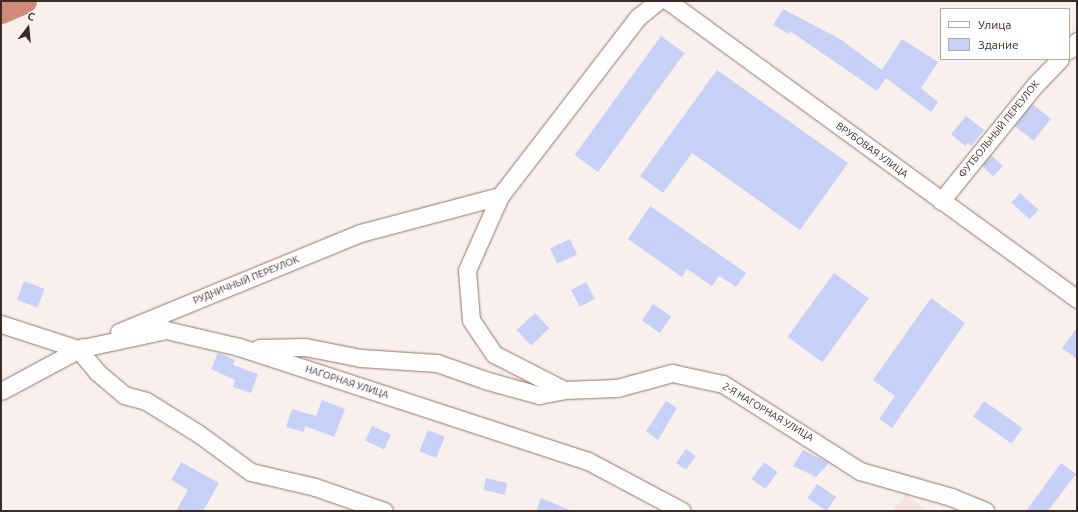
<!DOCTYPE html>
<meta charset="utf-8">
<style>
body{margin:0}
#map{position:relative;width:1078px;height:512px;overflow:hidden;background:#f9f0ee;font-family:Ubuntu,sans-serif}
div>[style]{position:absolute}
.built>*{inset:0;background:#f7e3de}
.river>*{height:26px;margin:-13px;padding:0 13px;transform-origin:13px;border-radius:13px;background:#d18a79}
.building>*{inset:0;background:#c7d1f7;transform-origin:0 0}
.roads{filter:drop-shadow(0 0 1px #98736a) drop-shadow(0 0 1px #98736a)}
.minor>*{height:17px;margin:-8.5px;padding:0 8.5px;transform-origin:8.5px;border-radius:8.5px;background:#fff}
span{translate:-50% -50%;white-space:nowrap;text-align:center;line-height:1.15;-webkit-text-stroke:3px #fff;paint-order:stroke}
.street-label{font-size:10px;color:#3b2b27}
.frame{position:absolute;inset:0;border:2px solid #3b2b27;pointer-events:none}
.legend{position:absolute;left:940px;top:8px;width:130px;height:52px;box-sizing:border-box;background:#fff;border:1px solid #b1aaa9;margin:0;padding:5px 7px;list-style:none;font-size:12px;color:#3b2b27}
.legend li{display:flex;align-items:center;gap:8px;height:20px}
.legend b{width:20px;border:1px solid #b1aaa9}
.north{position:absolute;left:8px;top:8px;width:40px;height:40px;-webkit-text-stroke:3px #fff;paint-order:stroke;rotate:16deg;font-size:11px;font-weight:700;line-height:16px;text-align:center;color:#3b2b27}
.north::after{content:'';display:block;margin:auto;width:14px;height:18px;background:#3b2b27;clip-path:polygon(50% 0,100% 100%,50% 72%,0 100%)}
</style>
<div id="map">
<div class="built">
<div style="clip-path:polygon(906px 494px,926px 511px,892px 511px)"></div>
</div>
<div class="river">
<div style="left:1px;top:11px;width:25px;rotate:-23deg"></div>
</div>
<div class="building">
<div style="clip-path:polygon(783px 9px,840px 39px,882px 70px,902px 39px,938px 62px,921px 88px,938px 102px,931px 112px,886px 78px,877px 91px,790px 31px,789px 34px,773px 25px)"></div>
<div style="left:661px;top:36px;width:29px;height:147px;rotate:36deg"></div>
<div style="clip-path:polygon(717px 70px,848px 163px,800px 230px,692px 153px,663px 193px,640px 176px)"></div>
<div style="left:1032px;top:104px;width:24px;height:28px;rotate:38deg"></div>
<div style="clip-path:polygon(966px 116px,984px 130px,971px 146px,968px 143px,965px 146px,951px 134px)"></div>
<div style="left:991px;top:155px;width:16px;height:14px;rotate:43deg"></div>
<div style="left:1020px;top:193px;width:25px;height:13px;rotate:42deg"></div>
<div style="clip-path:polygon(650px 206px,746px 273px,736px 287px,719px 276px,712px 286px,687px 269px,682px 277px,628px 239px)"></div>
<div style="left:570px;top:239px;width:17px;height:22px;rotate:65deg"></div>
<div style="left:834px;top:273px;width:43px;height:79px;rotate:36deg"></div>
<div style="left:24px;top:281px;width:22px;height:20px;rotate:21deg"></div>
<div style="left:586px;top:282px;width:19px;height:17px;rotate:62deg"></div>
<div style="clip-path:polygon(931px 298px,965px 323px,892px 428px,879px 419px,895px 396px,873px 380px)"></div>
<div style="left:653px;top:304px;width:22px;height:20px;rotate:34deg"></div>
<div style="left:535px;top:313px;width:21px;height:25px;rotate:47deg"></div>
<div style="clip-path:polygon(1077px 328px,1077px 359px,1062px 348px)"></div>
<div style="clip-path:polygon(218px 353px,235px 360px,233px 365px,258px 374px,251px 393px,233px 387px,235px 380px,211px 369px)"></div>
<div style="clip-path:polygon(322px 400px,345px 409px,334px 437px,305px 426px,304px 432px,286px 427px,292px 409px,316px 416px)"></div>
<div style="clip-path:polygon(666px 401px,677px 408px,658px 440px,646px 431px)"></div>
<div style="left:984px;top:401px;width:47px;height:19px;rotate:35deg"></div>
<div style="left:372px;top:426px;width:21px;height:16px;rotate:25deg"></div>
<div style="left:428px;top:430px;width:18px;height:23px;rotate:22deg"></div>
<div style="left:686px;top:449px;width:12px;height:17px;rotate:35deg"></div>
<div style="clip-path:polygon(803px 450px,829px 463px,816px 477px,793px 466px)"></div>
<div style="clip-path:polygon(181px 462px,219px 483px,203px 511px,176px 511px,188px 490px,171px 480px)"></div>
<div style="left:764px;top:462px;width:17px;height:21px;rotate:36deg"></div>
<div style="clip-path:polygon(1061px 463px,1076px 474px,1048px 511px,1026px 511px)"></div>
<div style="left:486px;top:478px;width:22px;height:12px;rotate:13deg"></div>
<div style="left:817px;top:484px;width:23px;height:17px;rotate:34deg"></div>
<div style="clip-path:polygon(541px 498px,572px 511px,536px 511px)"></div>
</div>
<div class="roads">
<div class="minor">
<div style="left:658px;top:1px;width:26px;rotate:141deg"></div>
<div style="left:638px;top:17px;width:226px;rotate:127.6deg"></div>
<div style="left:500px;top:196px;width:81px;rotate:114deg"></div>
<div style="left:467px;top:270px;width:50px;rotate:85.4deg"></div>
<div style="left:471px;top:320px;width:41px;rotate:55.9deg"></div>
<div style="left:494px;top:354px;width:79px;rotate:27.2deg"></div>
<div style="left:564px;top:390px;width:53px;rotate:-2.2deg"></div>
<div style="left:617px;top:388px;width:57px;rotate:-15.3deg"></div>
<div style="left:672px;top:373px;width:52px;rotate:12.2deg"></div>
<div style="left:723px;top:384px;width:162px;rotate:32.4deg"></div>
<div style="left:860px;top:471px;width:95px;rotate:15.9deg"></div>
<div style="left:951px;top:497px;width:37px;rotate:22deg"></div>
<div style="left:668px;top:1px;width:506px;rotate:36.08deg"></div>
<div style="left:1069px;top:50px;width:12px;rotate:-48deg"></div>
<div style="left:941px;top:201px;width:148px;rotate:-51deg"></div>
<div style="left:1034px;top:86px;width:37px;rotate:-46deg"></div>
<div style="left:1px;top:324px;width:81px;rotate:18deg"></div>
<div style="left:78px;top:349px;width:90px;rotate:-12.2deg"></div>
<div style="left:166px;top:330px;width:75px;rotate:13.1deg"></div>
<div style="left:239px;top:347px;width:367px;rotate:18.1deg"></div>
<div style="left:588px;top:461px;width:106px;rotate:28deg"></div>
<div style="left:119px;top:332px;width:261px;rotate:-22.3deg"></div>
<div style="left:360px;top:233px;width:145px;rotate:-14.8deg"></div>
<div style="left:259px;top:348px;width:46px;rotate:-1.2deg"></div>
<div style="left:305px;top:347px;width:57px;rotate:11.1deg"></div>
<div style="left:361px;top:358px;width:76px;rotate:3.8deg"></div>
<div style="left:437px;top:363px;width:54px;rotate:19.4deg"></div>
<div style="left:488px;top:381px;width:53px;rotate:15.4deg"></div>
<div style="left:539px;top:395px;width:25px;rotate:-11deg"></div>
<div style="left:78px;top:349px;width:30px;rotate:50deg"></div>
<div style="left:97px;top:372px;width:35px;rotate:40deg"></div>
<div style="left:124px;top:395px;width:23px;rotate:15deg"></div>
<div style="left:146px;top:401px;width:62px;rotate:31.9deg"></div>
<div style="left:199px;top:434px;width:64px;rotate:36.2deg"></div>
<div style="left:251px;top:472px;width:66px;rotate:13.2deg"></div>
<div style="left:315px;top:487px;width:73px;rotate:19.2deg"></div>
<div style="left:1px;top:391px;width:93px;rotate:-28.2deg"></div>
</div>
</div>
<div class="street-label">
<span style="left:999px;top:129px;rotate:-51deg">ФУТБОЛЬНЫЙ ПЕРЕУЛОК</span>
<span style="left:872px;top:150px;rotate:36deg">ВРУБОВАЯ УЛИЦА</span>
<span style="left:246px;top:280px;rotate:-22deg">РУДНИЧНЫЙ ПЕРЕУЛОК</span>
<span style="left:347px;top:382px;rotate:18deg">НАГОРНАЯ УЛИЦА</span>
<span style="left:768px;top:412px;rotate:31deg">2-Я НАГОРНАЯ УЛИЦА</span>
</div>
<div class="frame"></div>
<ul class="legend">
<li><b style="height:5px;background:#fff"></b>Улица</li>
<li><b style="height:11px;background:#c7d1f7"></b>Здание</li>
</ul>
<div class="north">С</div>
</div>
